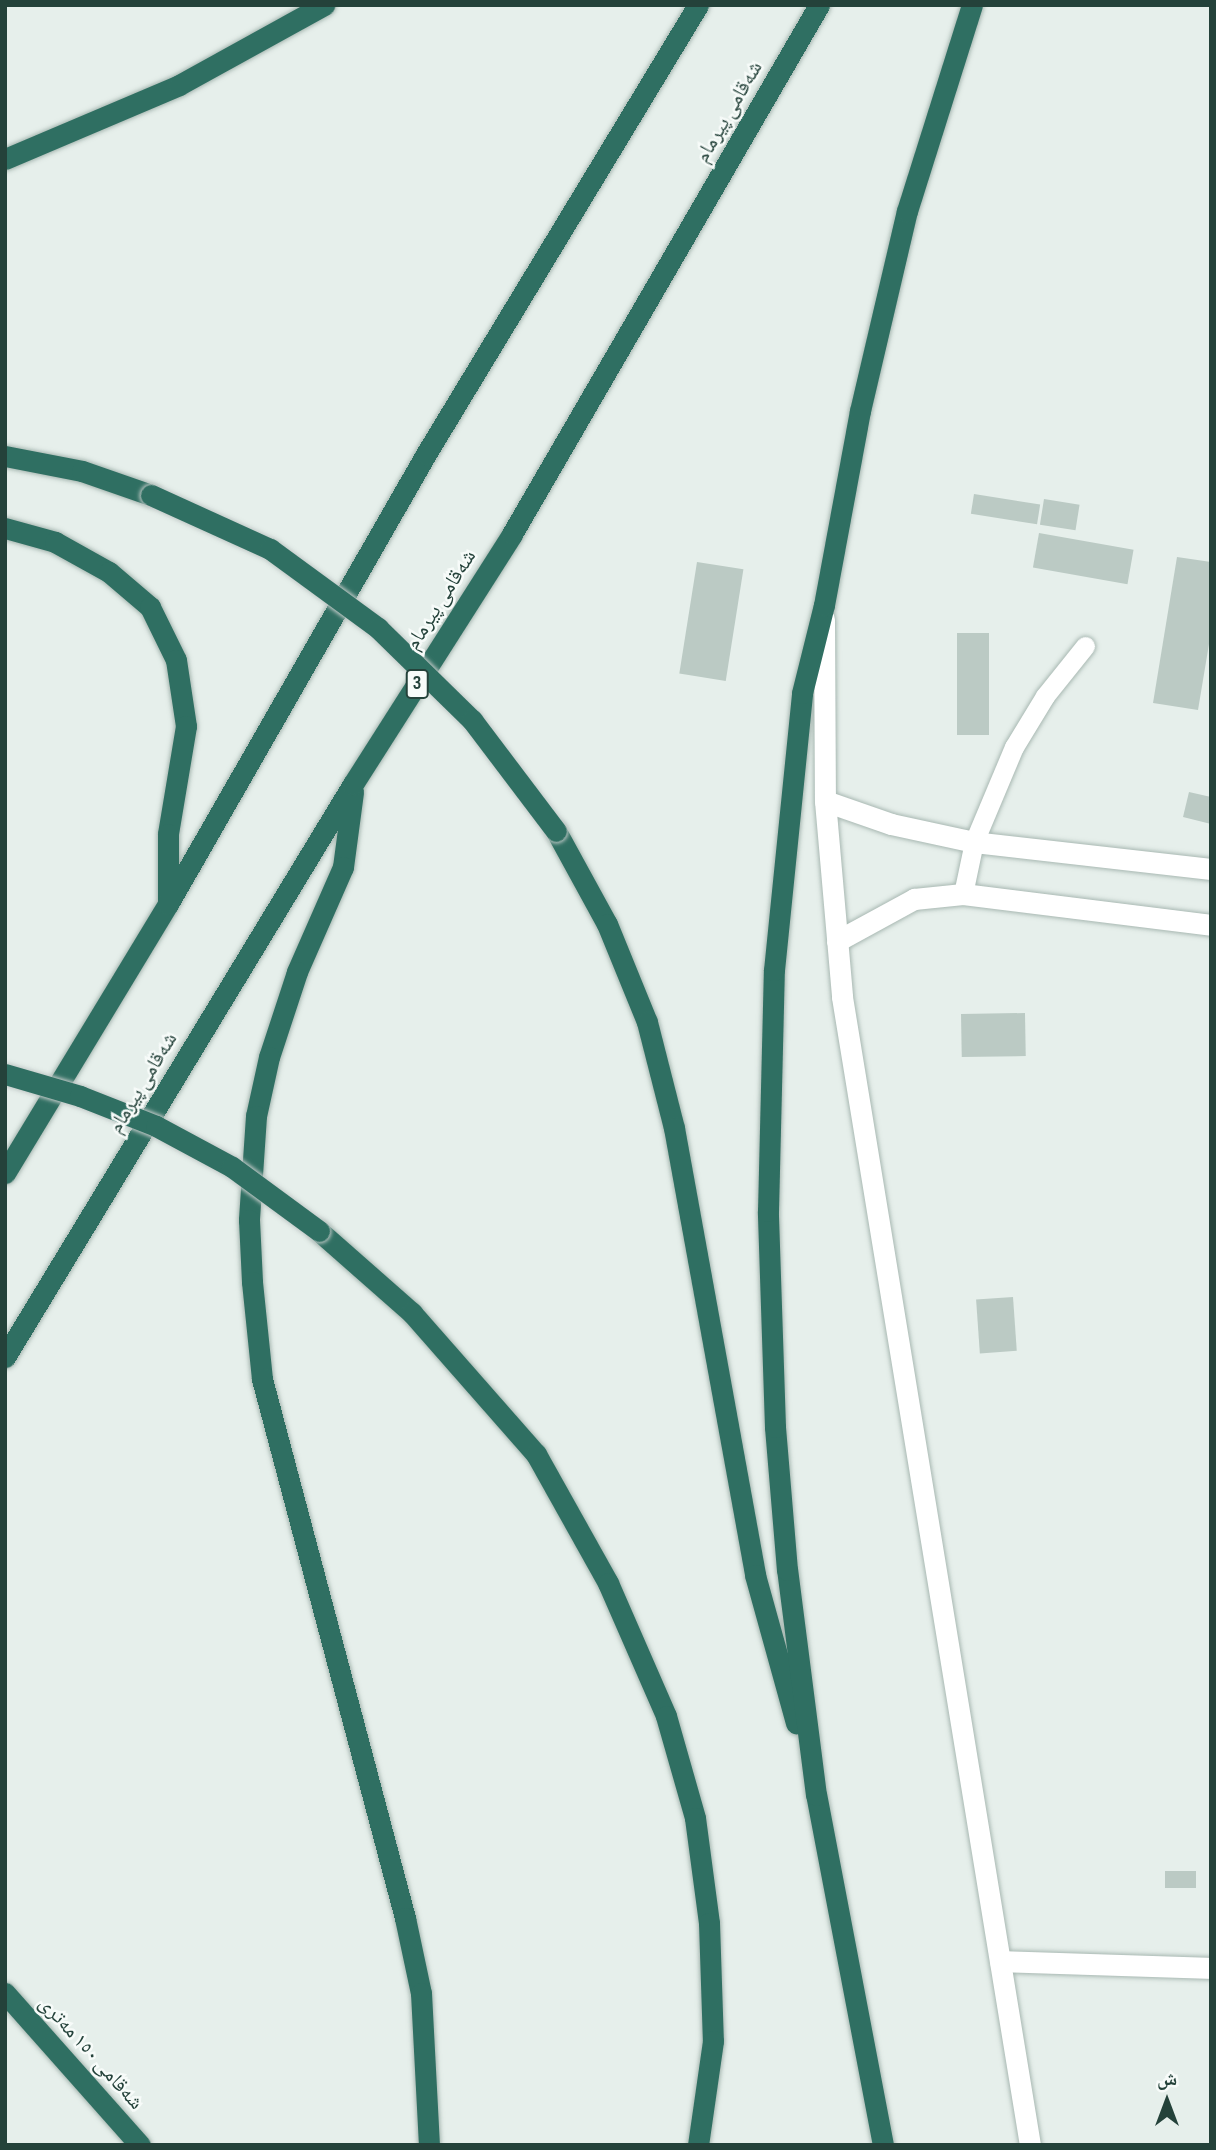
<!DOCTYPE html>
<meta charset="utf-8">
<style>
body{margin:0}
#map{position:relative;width:1216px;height:2150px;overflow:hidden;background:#e6efeb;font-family:"Sofia Sans Condensed","Noto Naskh Arabic",sans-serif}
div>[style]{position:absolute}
.building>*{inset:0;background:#bbcac4;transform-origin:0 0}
.roads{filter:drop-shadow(0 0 2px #a8b8b2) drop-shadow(0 0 2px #a8b8b2)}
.lane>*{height:19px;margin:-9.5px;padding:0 9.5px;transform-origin:9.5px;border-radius:9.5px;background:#fff}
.street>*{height:21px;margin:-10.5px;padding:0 10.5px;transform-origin:10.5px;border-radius:10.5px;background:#fff}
.secondary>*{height:21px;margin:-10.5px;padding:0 10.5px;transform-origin:10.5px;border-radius:10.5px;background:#fff}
.highway>*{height:21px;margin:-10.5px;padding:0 10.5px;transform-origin:10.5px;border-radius:10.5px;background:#2f6f62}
.bridges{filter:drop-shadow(0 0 2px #c2cac8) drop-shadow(0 0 2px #c2cac8)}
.highway-bridge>*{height:21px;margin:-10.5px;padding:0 10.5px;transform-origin:10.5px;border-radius:10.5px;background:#2f6f62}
span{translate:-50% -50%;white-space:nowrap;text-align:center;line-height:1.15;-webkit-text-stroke:5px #f7fbf9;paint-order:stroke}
.shield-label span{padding:2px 5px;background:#f7fbf9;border:2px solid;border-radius:5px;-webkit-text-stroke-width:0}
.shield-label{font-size:19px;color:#24423a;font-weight:700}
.street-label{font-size:21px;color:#24423a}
.frame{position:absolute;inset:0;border:7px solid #24423a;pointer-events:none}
.north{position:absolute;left:1132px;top:2066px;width:70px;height:70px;-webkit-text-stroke:5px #f7fbf9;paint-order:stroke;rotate:0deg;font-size:19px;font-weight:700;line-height:28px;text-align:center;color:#24423a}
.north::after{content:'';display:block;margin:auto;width:24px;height:32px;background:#24423a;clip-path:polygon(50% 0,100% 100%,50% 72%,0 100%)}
</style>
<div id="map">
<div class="building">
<div style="left:974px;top:494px;width:67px;height:20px;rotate:9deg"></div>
<div style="left:1044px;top:499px;width:36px;height:26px;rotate:9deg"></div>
<div style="left:1039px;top:533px;width:96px;height:35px;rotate:10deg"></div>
<div style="clip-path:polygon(1177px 557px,1211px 562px,1211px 632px,1198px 710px,1153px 703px)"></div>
<div style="left:697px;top:562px;width:47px;height:113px;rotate:9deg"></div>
<div style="left:957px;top:633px;width:32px;height:102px"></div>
<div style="clip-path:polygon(1189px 792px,1211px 797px,1211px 824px,1183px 817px)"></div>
<div style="left:1025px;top:1013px;width:43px;height:64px;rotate:89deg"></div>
<div style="left:1013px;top:1297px;width:54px;height:37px;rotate:86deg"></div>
<div style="left:1196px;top:1871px;width:17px;height:31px;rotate:90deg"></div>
</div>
<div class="roads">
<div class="lane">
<div style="left:963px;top:894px;width:53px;rotate:-78.1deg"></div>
<div style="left:974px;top:842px;width:103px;rotate:-67.2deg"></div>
<div style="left:1014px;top:747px;width:60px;rotate:-58.7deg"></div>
<div style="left:1045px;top:696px;width:64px;rotate:-51.3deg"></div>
</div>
<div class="street">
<div style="left:825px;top:801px;width:70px;rotate:19.2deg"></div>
<div style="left:891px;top:824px;width:85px;rotate:12.2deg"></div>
<div style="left:974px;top:842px;width:239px;rotate:6.5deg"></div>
<div style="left:837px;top:941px;width:88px;rotate:-28.6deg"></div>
<div style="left:914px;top:899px;width:49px;rotate:-5.8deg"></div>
<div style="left:963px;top:894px;width:250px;rotate:7.1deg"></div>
<div style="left:1000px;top:1961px;width:211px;rotate:1.9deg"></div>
</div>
<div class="secondary">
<div style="left:824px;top:619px;width:182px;rotate:89.7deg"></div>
<div style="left:825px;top:801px;width:197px;rotate:85deg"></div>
<div style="left:842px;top:997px;width:1163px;rotate:80.7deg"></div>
</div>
<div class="highway">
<div style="left:5px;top:159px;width:189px;rotate:-23deg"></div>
<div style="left:179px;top:85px;width:166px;rotate:-28.9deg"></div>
<div style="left:5px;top:456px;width:78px;rotate:11deg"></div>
<div style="left:82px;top:471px;width:73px;rotate:19.2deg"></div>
<div style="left:5px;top:528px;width:52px;rotate:15.6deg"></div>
<div style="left:55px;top:542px;width:62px;rotate:29.1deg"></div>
<div style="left:109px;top:572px;width:54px;rotate:40.5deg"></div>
<div style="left:150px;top:607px;width:59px;rotate:63.9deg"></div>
<div style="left:176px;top:660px;width:67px;rotate:81.4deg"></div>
<div style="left:186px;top:726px;width:109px;rotate:99.5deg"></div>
<div style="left:168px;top:834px;width:68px;rotate:90deg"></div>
<div style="left:353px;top:792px;width:76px;rotate:97.6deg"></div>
<div style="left:343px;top:867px;width:115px;rotate:113.7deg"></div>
<div style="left:297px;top:972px;width:89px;rotate:108.2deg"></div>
<div style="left:269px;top:1057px;width:60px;rotate:102.4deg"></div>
<div style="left:256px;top:1116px;width:104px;rotate:93.9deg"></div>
<div style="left:249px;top:1220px;width:62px;rotate:87.2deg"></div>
<div style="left:252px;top:1282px;width:98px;rotate:84.1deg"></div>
<div style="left:262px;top:1379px;width:558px;rotate:75.14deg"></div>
<div style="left:405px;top:1918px;width:77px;rotate:78deg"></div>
<div style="left:421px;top:1993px;width:152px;rotate:87deg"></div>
<div style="left:556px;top:831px;width:106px;rotate:61.3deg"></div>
<div style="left:607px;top:924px;width:106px;rotate:67.8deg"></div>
<div style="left:647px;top:1022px;width:109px;rotate:75.7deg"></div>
<div style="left:674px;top:1128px;width:454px;rotate:79.7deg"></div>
<div style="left:755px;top:1575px;width:154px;rotate:74.5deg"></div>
<div style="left:5px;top:1173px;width:315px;rotate:-58.8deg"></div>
<div style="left:168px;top:904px;width:519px;rotate:-60.17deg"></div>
<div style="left:426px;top:454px;width:525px;rotate:-58.79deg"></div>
<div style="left:319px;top:1231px;width:124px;rotate:41.4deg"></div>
<div style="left:412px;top:1313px;width:188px;rotate:48.7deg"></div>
<div style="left:536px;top:1454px;width:148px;rotate:60.8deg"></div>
<div style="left:608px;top:1583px;width:145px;rotate:66.4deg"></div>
<div style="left:666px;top:1716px;width:106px;rotate:74.1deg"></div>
<div style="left:695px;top:1818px;width:106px;rotate:82.4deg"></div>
<div style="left:709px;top:1923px;width:118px;rotate:88.1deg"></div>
<div style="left:713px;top:2041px;width:105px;rotate:98.2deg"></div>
<div style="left:5px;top:1357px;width:670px;rotate:-58.73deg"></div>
<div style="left:353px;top:784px;width:296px;rotate:-57.5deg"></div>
<div style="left:512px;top:534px;width:612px;rotate:-59.87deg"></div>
<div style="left:5px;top:1993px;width:203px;rotate:48.4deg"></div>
<div style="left:883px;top:2145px;width:356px;rotate:-100.8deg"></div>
<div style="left:816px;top:1795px;width:227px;rotate:-97.3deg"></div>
<div style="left:787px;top:1570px;width:144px;rotate:-94.8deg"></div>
<div style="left:775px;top:1427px;width:216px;rotate:-91.9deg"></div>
<div style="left:768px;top:1211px;width:241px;rotate:-88.6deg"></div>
<div style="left:774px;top:970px;width:278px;rotate:-84.2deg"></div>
<div style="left:802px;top:693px;width:91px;rotate:-76deg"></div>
<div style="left:824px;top:605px;width:197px;rotate:-79.5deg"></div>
<div style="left:860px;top:411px;width:205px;rotate:-76.8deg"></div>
<div style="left:907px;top:211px;width:216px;rotate:-72.5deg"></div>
</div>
</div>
<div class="bridges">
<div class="highway-bridge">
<div style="left:151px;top:495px;width:131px;rotate:24.4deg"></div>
<div style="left:270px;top:549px;width:134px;rotate:36.2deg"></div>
<div style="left:378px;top:628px;width:132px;rotate:44.4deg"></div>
<div style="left:472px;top:720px;width:139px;rotate:52.9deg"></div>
<div style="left:5px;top:1074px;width:78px;rotate:16.3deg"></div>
<div style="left:80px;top:1096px;width:82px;rotate:21.5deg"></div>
<div style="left:156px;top:1126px;width:86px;rotate:28.3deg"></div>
<div style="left:232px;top:1167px;width:108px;rotate:36.3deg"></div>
</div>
</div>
<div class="shield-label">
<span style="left:417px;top:684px">3</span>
</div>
<div class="street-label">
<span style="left:729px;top:112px;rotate:-60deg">شەقامی پیرمام</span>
<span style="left:441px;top:600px;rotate:-58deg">شەقامی پیرمام</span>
<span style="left:143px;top:1083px;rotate:-59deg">شەقامی پیرمام</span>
<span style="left:91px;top:2053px;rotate:48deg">شەقامی ١٥٠ مەتری</span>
</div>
<div class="frame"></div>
<div class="north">ش</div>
</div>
